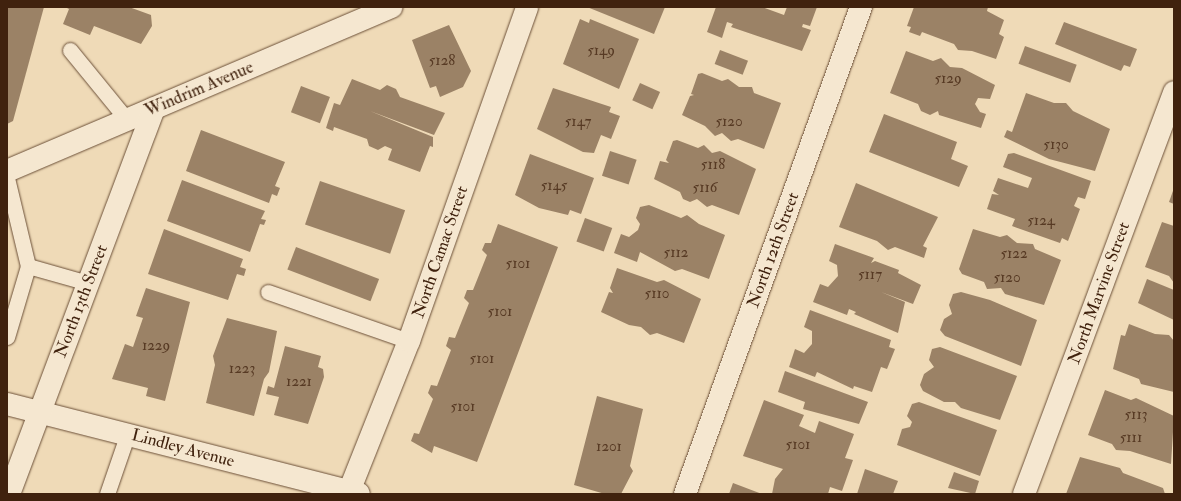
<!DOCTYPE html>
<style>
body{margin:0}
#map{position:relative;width:1181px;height:501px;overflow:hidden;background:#efdab7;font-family:"IM FELL Double Pica",serif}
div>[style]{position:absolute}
.building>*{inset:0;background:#9b8266;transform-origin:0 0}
.roads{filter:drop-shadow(0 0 1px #6c5038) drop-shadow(0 0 1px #6c5038)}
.lane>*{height:15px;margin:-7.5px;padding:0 7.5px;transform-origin:7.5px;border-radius:7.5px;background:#f5e7d0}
.street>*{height:22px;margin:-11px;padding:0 11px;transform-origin:11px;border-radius:11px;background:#f5e7d0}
span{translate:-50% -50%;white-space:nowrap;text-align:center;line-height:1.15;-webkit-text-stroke:3px #f5e7d0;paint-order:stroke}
.number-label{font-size:15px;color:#573a24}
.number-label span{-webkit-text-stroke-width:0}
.street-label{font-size:17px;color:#40220e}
.frame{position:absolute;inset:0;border:8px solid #40220e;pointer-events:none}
</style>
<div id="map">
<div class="building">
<div style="clip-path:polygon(7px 7px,44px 7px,13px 121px,7px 124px)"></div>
<div style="clip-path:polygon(65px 7px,129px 7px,151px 15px,152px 26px,141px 44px,94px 26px,90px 35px,63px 24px,69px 9px)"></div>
<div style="clip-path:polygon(587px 7px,665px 7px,654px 34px)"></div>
<div style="clip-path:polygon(716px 7px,762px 7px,784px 15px,787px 7px,817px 7px,810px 26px,803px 24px,802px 27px,811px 30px,802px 51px,731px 27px,733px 24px,727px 22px,722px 38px,707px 32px)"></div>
<div style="clip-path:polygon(914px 7px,988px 7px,987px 11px,1004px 20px,999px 34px,1004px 37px,996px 59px,972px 51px,958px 50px,954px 44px,922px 32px,920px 36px,909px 32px,911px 27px,907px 26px)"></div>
<div style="clip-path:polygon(580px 19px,589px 23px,590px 19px,639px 39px,619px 89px,563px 64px)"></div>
<div style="clip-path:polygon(1064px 22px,1137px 49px,1130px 67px,1124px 65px,1121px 71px,1055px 44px)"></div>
<div style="clip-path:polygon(449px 25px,471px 71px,463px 87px,440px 97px,436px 86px,430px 88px,412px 40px)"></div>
<div style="left:1025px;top:46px;width:55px;height:19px;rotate:20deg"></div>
<div style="left:720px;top:50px;width:30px;height:15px;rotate:21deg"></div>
<div style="clip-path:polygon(906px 51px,933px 61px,941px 58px,950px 67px,962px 68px,995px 85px,990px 99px,978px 98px,975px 104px,980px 112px,986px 114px,981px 128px,939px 115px,938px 111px,930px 115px,921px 111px,918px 104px,890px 93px)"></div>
<div style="clip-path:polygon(702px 73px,722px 81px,728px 79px,739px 87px,752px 87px,754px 93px,781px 103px,764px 149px,738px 139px,731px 141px,722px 133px,715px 136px,705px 126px,682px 115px,690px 96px,694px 95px,691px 94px,698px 74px)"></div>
<div style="clip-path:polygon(352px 79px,380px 90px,387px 85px,396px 89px,400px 97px,445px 113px,434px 135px,370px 111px,433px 137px,433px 147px,430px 146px,420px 172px,388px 160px,392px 149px,385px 146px,378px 150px,369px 146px,367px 139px,334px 127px,333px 131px,326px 128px,334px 103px,340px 105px)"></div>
<div style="left:640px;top:83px;width:22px;height:19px;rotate:24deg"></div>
<div style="left:301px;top:86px;width:31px;height:28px;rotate:21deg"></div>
<div style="clip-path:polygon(553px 88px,611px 107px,609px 112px,620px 116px,611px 139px,601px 135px,594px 153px,583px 152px,537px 129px)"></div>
<div style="clip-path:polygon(1026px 93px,1054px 103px,1066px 103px,1073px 111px,1110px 129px,1095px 171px,1049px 159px,1004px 137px,1007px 130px,1012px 132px)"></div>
<div style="clip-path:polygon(884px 114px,957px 142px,951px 159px,968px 166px,959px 187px,869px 152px)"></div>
<div style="clip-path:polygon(201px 130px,285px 162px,275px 186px,280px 188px,277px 196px,272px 194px,269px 203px,186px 171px)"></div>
<div style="clip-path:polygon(677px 140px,698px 148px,704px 145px,712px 153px,720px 151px,756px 169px,739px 215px,712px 205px,707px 207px,697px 199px,690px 202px,683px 199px,680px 192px,654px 179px,660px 161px,669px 163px,666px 160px,673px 141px)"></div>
<div style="left:610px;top:151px;width:28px;height:26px;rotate:18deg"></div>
<div style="clip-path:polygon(1014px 153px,1091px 181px,1085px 199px,1078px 197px,1074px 206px,1080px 209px,1068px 241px,1062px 238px,1060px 243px,1012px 226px,1015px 219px,987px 209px,992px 194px,999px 195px,993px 191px,998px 178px,1028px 188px,1032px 178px,1003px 167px,1008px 154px)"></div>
<div style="clip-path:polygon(530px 154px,594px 178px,581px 214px,570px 210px,568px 215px,539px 208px,515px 195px)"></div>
<div style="clip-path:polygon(182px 180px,265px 211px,261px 219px,266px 220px,264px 225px,260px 224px,250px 252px,167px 221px)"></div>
<div style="left:320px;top:181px;width:90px;height:46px;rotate:19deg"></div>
<div style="clip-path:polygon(856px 183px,938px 217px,923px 246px,927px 248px,924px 258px,895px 247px,888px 250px,877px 241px,839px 227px)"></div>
<div style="clip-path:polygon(1174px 188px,1174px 204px,1169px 202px)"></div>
<div style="clip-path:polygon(649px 205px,681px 218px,687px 215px,699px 224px,725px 235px,709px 279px,682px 269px,675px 271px,640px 252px,637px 262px,614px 253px,621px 234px,629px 237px,638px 230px,640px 224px,636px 218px,640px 207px)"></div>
<div style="left:585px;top:218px;width:29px;height:25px;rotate:20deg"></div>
<div style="clip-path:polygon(1162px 222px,1174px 226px,1174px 283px,1169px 276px,1145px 267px)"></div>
<div style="clip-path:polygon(498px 224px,558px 247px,477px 462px,434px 446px,432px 453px,411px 441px,414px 433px,419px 434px,433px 399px,428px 393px,431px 385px,437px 386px,451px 350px,446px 346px,449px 337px,455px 338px,469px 303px,464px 298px,467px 290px,473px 290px,487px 255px,482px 250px,485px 243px,491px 243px)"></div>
<div style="clip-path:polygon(164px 229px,243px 259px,240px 267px,246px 269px,244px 276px,237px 274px,228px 300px,148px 274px)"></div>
<div style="clip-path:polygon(973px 229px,1000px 237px,1007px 235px,1017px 243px,1033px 244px,1035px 249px,1061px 260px,1044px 305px,1005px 294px,1001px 288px,987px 289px,984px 282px,962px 274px,959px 269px)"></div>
<div style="clip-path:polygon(835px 244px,874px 258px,871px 263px,875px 261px,899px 270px,898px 273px,921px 285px,913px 304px,881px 292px,905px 302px,898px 333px,854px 314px,856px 312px,849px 309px,847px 315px,813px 302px,820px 284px,828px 287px,838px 276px,837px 265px,829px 261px)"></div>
<div style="left:296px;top:247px;width:89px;height:24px;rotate:21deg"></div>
<div style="clip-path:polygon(617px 268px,657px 282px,664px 280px,701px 299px,684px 343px,657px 333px,650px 335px,641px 327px,629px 325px,601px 312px,609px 292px,613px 293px,610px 288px)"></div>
<div style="clip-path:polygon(1147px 279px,1174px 290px,1174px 320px,1138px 303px)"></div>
<div style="clip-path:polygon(146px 288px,190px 302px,165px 401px,146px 396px,148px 388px,112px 379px,125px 344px,133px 347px,143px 318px,136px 316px)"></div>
<div style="clip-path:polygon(961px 292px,990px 300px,1037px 320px,1021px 366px,945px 336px,940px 330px,944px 319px,952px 314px,949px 305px,953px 294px)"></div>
<div style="clip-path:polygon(810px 310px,891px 340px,889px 347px,895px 349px,887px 369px,881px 367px,872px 392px,854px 386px,853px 389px,817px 372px,815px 377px,789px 367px,795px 349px,804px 353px,812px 344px,812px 331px,804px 327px)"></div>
<div style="clip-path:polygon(227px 318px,277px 331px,269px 372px,264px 379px,254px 416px,206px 403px,215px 365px,213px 356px)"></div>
<div style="clip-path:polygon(1129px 324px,1155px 334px,1169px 335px,1174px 341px,1174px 392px,1141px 384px,1139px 379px,1113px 369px,1121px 335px,1125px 336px)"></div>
<div style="clip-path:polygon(285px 346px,321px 356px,318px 367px,323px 369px,324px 377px,308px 424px,274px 415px,279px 397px,266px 394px,268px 386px,274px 388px)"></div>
<div style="clip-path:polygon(940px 347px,1017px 376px,1000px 420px,961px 408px,955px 402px,944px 402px,923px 391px,920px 385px,924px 374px,934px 367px,929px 360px,932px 349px)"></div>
<div style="clip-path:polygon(785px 371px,868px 402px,859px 424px,803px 409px,805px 402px,778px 392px)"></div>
<div style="clip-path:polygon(1105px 390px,1131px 400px,1136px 398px,1174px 416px,1171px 464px,1130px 451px,1116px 450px,1112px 444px,1088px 435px)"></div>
<div style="clip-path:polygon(597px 396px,643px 409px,630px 466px,633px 471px,621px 494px,605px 494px,574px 485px)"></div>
<div style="clip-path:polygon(764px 400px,804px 415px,799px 426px,815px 433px,819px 421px,854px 434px,845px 458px,853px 460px,842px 491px,830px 487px,828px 494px,772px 494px,775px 479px,783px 469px,743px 456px)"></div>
<div style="clip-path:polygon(919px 402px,997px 430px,980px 476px,897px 445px,902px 429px,910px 427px,912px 422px,907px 416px,912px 404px)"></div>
<div style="clip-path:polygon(1080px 457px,1120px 468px,1123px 473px,1163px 488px,1165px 494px,1066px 494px)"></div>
<div style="clip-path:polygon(865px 469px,898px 481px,893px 494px,857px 494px)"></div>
<div style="clip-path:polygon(954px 472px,979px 481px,975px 494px,948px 488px)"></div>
<div style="clip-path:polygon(733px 483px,762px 494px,729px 494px)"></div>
</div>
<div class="roads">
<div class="lane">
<div style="left:70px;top:50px;width:90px;rotate:50.8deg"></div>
<div style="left:7px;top:178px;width:90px;rotate:76.6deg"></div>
<div style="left:28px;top:266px;width:62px;rotate:15.8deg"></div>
<div style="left:268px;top:292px;width:149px;rotate:19.2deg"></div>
<div style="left:7px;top:337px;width:74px;rotate:-73.5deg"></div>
<div style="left:107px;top:494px;width:65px;rotate:-71deg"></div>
</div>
<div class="street">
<div style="left:7px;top:171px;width:418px;rotate:-23.1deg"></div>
<div style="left:7px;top:404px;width:363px;rotate:14.3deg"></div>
<div style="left:9px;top:494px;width:412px;rotate:-69.4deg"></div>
<div style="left:348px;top:494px;width:165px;rotate:-68.3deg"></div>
<div style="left:409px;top:341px;width:354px;rotate:-70.5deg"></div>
<div style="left:685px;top:494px;width:518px;rotate:-70.13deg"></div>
<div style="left:1024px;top:494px;width:429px;rotate:-69.5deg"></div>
</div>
</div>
<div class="number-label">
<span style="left:601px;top:51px">5149</span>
<span style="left:442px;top:61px">5128</span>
<span style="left:948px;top:79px">5129</span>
<span style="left:578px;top:122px">5147</span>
<span style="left:729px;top:122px">5120</span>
<span style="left:1056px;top:145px">5130</span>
<span style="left:713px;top:165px">5118</span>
<span style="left:554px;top:186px">5145</span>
<span style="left:705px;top:188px">5116</span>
<span style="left:1041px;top:221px">5124</span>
<span style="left:676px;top:253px">5112</span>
<span style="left:1014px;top:254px">5122</span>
<span style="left:518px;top:264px">5101</span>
<span style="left:870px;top:275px">5117</span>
<span style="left:1007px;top:278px">5120</span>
<span style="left:657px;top:294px">5110</span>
<span style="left:500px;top:312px">5101</span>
<span style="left:156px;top:346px">1229</span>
<span style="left:482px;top:359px">5101</span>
<span style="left:242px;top:369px">1223</span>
<span style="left:299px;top:382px">1221</span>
<span style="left:463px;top:407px">5101</span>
<span style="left:1136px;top:415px">5113</span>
<span style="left:1131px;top:438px">5111</span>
<span style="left:798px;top:445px">5101</span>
<span style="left:609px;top:447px">1201</span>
</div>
<div class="street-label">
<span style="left:199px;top:89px;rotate:-23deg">Windrim Avenue</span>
<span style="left:773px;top:250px;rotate:-70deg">North 12th Street</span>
<span style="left:440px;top:252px;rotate:-71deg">North Camac Street</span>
<span style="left:1099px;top:293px;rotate:-70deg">North Marvine Street</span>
<span style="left:81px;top:301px;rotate:-69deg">North 13th Street</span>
<span style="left:183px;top:448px;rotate:15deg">Lindley Avenue</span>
</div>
<div class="frame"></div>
</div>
